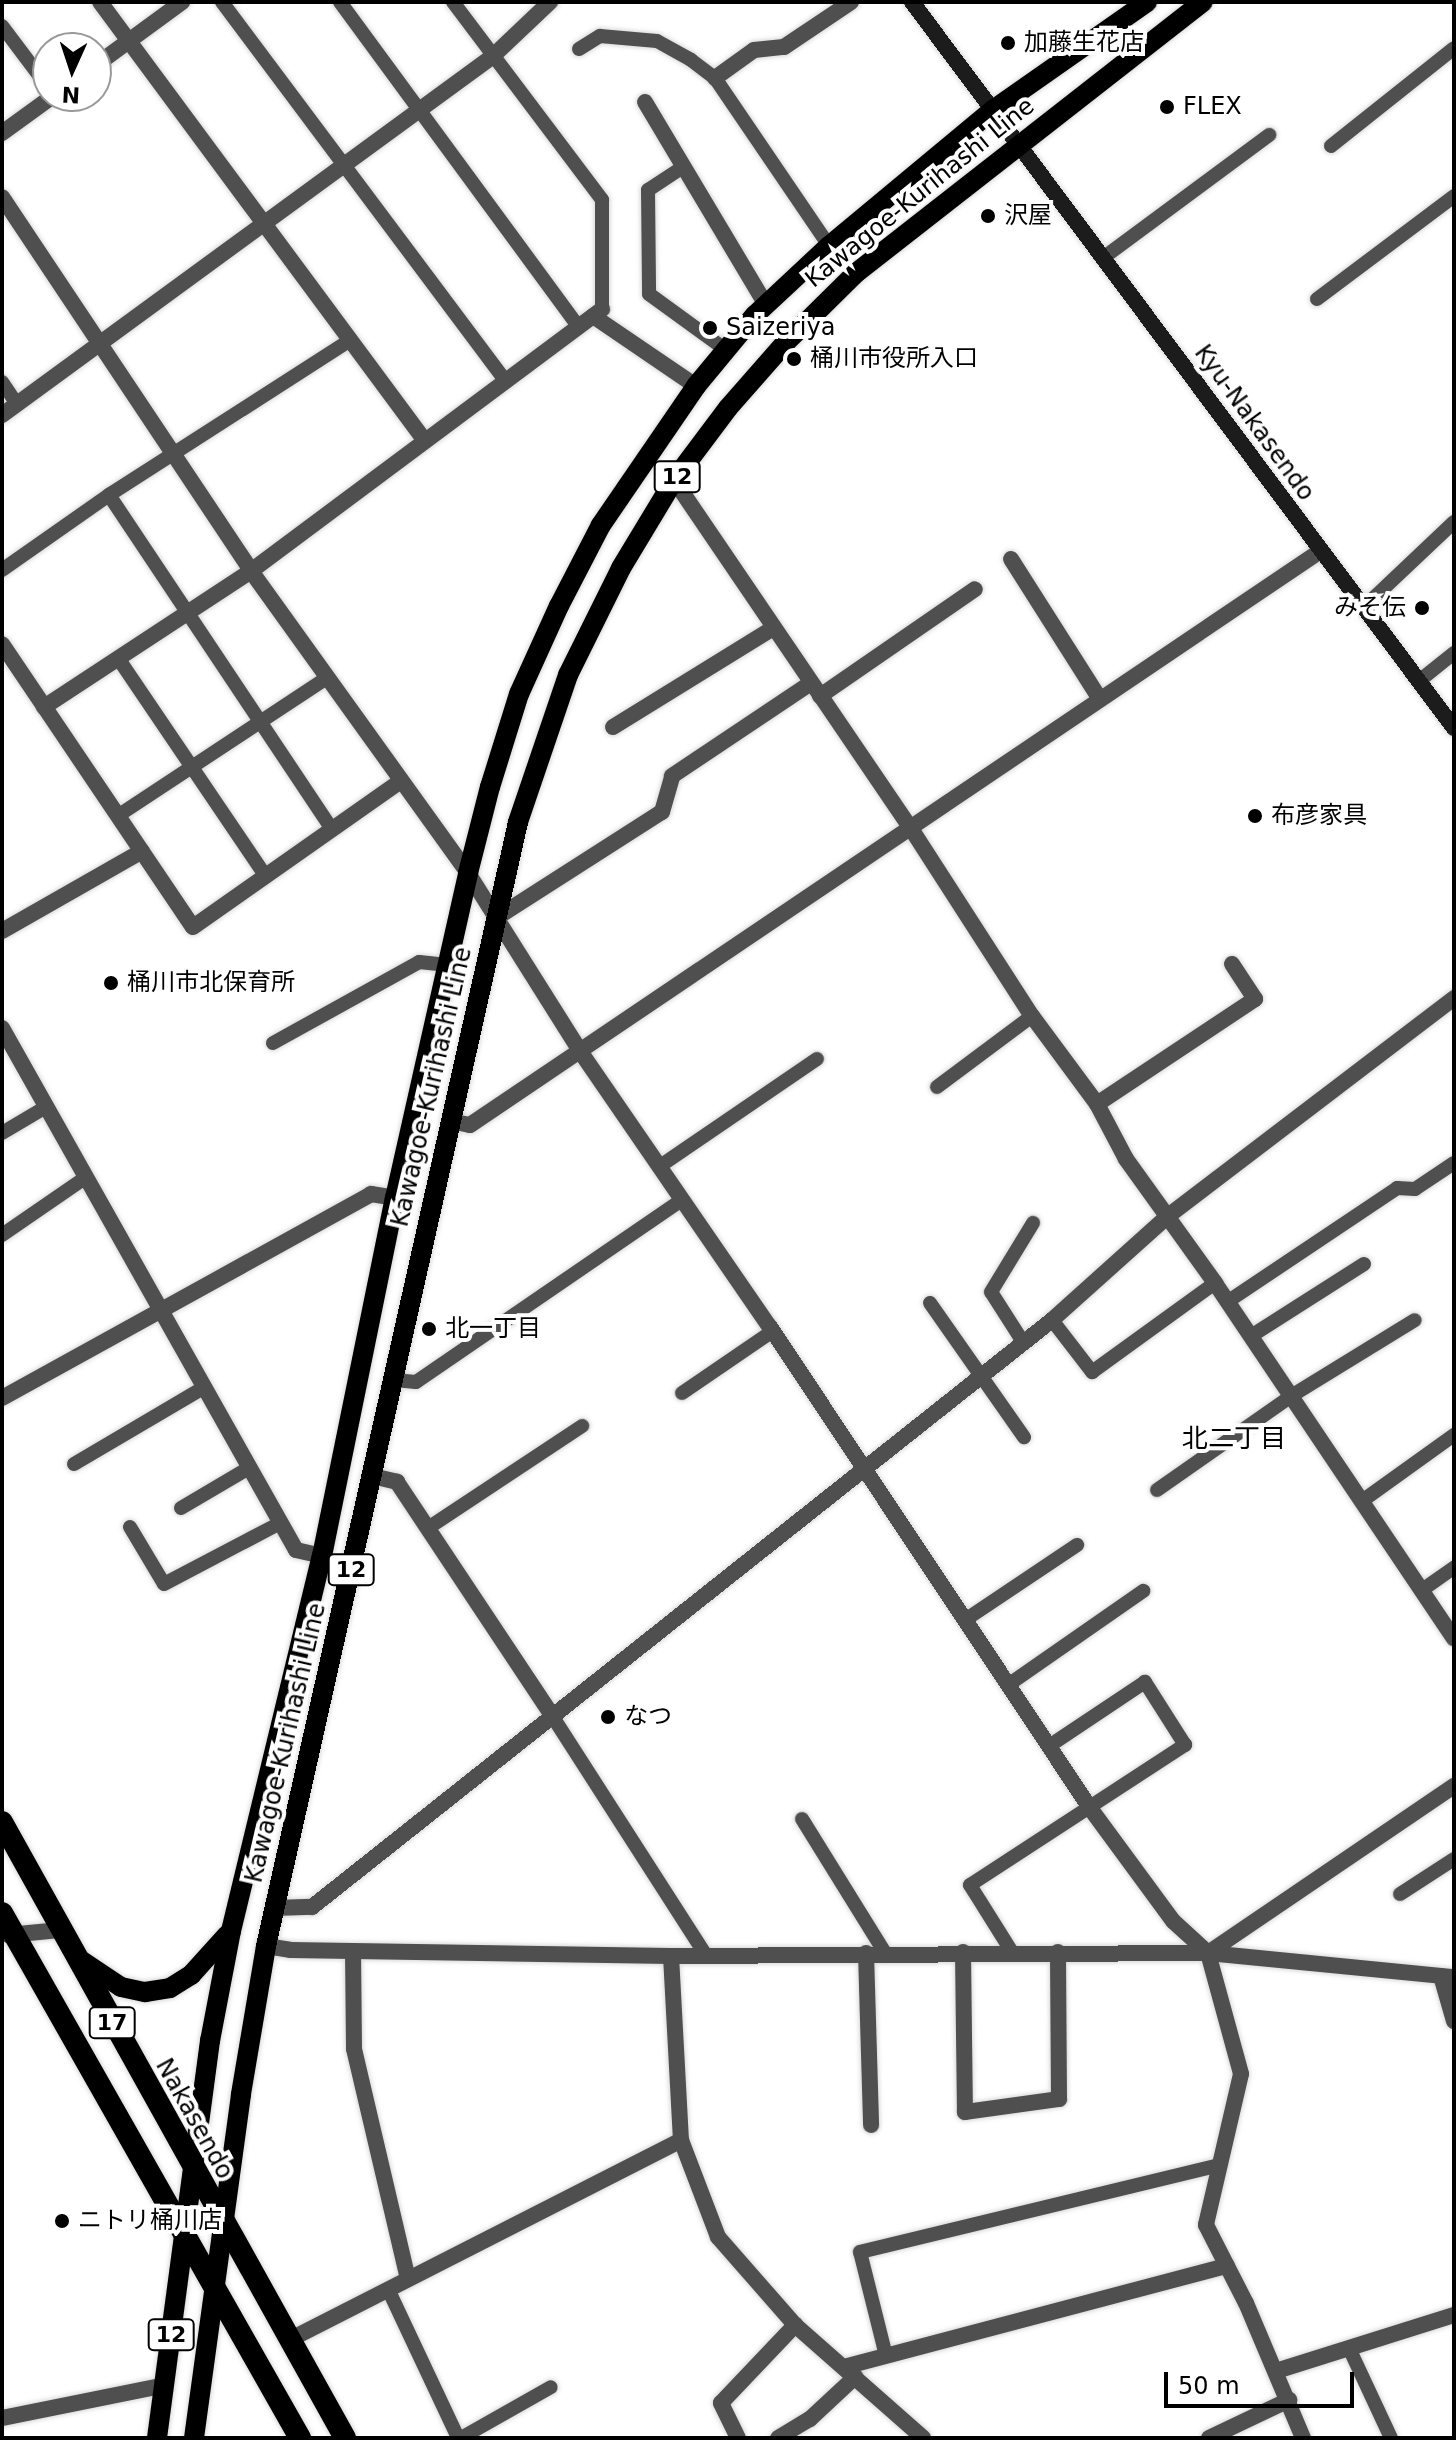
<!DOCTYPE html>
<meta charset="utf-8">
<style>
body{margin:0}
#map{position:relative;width:1456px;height:2440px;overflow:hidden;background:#fff;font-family:"DejaVu Sans","Noto Sans JP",sans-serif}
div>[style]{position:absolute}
.roads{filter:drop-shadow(0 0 2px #dbdbdb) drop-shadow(0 0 2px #dbdbdb)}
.service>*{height:14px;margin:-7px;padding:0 7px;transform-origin:7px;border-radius:7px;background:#4f4f4f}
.minor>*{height:16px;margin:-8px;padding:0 8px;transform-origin:8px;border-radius:8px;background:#4f4f4f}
.tertiary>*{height:16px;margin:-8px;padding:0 8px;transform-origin:8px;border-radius:8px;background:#4f4f4f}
.secondary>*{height:16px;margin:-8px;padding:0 8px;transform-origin:8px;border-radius:8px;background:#1c1c1c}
.primary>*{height:20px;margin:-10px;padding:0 10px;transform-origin:10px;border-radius:10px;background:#000}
.trunk>*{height:22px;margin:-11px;padding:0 11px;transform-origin:11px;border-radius:11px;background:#000}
.dots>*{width:22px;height:22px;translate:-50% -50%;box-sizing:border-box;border:4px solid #fff;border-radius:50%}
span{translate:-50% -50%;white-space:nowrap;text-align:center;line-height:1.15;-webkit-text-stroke:8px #fff;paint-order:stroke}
.shield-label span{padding:2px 6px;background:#fff;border:2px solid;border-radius:6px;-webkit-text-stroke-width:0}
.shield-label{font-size:22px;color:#000;font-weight:700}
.poi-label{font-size:24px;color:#000}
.left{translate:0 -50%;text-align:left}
.right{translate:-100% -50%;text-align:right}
.street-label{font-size:24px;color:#000}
.neighbourhood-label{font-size:26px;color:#000}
.frame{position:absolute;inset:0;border:4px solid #000;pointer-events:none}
.north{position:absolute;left:32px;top:32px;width:80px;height:80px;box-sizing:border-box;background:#fff;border:2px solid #999;border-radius:50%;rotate:183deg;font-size:22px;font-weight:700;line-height:32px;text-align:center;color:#000}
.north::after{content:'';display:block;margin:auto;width:28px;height:36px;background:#000;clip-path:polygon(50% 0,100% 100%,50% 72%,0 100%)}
.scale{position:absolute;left:1164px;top:2372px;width:190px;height:36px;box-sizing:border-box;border:4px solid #000;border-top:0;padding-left:10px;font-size:24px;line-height:28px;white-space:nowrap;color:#000;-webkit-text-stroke:6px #fff;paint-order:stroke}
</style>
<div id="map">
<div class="roads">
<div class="service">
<div style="left:222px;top:2px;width:474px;rotate:53.2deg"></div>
<div style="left:340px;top:2px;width:403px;rotate:53.7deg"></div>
<div style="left:453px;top:2px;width:248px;rotate:53deg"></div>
<div style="left:602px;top:200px;width:109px;rotate:90deg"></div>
<div style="left:2px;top:26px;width:76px;rotate:53deg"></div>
<div style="left:579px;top:49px;width:25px;rotate:-32deg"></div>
<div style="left:600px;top:36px;width:57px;rotate:5deg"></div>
<div style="left:657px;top:41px;width:39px;rotate:29deg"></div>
<div style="left:691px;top:60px;width:30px;rotate:37deg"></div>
<div style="left:715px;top:78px;width:203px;rotate:55.8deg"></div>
<div style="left:1331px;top:146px;width:157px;rotate:-38.5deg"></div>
<div style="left:683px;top:167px;width:42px;rotate:146.7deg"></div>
<div style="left:648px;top:190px;width:104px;rotate:89.4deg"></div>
<div style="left:649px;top:294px;width:95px;rotate:36deg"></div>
<div style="left:1103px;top:258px;width:207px;rotate:-36.5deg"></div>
<div style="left:1317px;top:299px;width:171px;rotate:-36.9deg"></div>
<div style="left:2px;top:382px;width:27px;rotate:56deg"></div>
<div style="left:109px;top:495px;width:402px;rotate:56.3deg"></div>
<div style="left:2px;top:570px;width:131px;rotate:-35deg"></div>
<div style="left:109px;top:495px;width:287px;rotate:-32.7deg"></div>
<div style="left:1363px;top:608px;width:125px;rotate:-43.4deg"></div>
<div style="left:118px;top:658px;width:262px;rotate:55.9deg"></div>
<div style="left:1419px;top:681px;width:45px;rotate:-38.7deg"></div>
<div style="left:119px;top:815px;width:249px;rotate:-33.4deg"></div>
<div style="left:273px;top:1043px;width:167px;rotate:-29deg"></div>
<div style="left:419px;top:962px;width:29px;rotate:6deg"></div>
<div style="left:937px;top:1087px;width:119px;rotate:-36.8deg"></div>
<div style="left:2px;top:1133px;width:51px;rotate:-30.6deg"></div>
<div style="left:660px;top:1166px;width:190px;rotate:-34.3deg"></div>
<div style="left:2px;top:1235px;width:101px;rotate:-34.5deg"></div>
<div style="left:1227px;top:1302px;width:205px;rotate:-33.8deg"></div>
<div style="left:1397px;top:1188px;width:18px;rotate:3deg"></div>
<div style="left:1415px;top:1189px;width:47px;rotate:-33.7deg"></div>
<div style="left:930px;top:1303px;width:164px;rotate:55deg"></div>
<div style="left:1052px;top:1320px;width:66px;rotate:52.4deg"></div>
<div style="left:1092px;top:1372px;width:152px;rotate:-35.9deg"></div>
<div style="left:1251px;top:1336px;width:134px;rotate:-32.5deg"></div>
<div style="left:1023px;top:1342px;width:59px;rotate:-122.6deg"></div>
<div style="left:991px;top:1292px;width:81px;rotate:-58.7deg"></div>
<div style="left:394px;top:1380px;width:22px;rotate:5deg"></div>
<div style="left:416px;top:1382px;width:322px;rotate:-34.4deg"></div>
<div style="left:682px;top:1393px;width:110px;rotate:-34.3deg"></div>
<div style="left:74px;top:1464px;width:150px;rotate:-30.5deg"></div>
<div style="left:1157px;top:1490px;width:164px;rotate:-35deg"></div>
<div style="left:1291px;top:1396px;width:145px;rotate:-31.5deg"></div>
<div style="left:1362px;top:1501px;width:113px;rotate:-35.7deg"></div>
<div style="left:181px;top:1508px;width:79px;rotate:-30.5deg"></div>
<div style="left:130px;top:1527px;width:66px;rotate:59.2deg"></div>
<div style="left:164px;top:1584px;width:131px;rotate:-27.7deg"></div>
<div style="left:428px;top:1528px;width:185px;rotate:-33.5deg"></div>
<div style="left:1422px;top:1590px;width:39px;rotate:-35deg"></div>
<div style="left:965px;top:1620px;width:135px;rotate:-33.8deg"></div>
<div style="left:1008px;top:1685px;width:165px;rotate:-34.8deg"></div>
<div style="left:551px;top:1714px;width:287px;rotate:57.3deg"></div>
<div style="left:802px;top:1819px;width:158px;rotate:58.2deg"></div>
<div style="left:1400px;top:1894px;width:64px;rotate:-32.9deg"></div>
<div style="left:1012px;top:1952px;width:79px;rotate:-122.1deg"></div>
<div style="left:970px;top:1885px;width:257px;rotate:-33.1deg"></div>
<div style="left:1185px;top:1745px;width:75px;rotate:-122.4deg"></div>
<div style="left:1145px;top:1682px;width:115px;rotate:146.3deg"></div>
<div style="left:388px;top:2289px;width:165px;rotate:64.8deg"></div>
<div style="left:1349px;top:2348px;width:99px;rotate:65deg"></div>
<div style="left:886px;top:2356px;width:107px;rotate:-104deg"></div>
<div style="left:860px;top:2252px;width:370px;rotate:-13.6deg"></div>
<div style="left:461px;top:2438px;width:103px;rotate:-29.5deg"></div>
</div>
<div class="minor">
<div style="left:100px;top:2px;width:546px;rotate:53.49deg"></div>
<div style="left:96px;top:65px;width:107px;rotate:-36.2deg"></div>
<div style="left:715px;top:78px;width:48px;rotate:-35.7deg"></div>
<div style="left:754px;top:50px;width:30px;rotate:-6deg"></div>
<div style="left:784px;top:47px;width:81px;rotate:-33.9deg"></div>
<div style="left:645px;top:102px;width:236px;rotate:59.2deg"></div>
<div style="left:2px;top:133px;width:63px;rotate:-36deg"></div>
<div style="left:2px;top:197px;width:449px;rotate:56.3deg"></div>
<div style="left:251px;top:571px;width:372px;rotate:54.3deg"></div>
<div style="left:468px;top:873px;width:210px;rotate:57.8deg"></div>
<div style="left:580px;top:1051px;width:335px;rotate:55.5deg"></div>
<div style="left:770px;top:1327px;width:578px;rotate:56.36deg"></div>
<div style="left:1090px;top:1808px;width:140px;rotate:53.7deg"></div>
<div style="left:1173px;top:1921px;width:47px;rotate:42.4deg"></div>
<div style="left:1208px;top:1953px;width:125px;rotate:74.7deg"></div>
<div style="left:1241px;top:2074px;width:155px;rotate:103.1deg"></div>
<div style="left:1206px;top:2225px;width:88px;rotate:62.9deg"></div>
<div style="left:1246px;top:2303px;width:147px;rotate:67.1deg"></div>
<div style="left:593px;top:316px;width:125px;rotate:34.2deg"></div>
<div style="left:2px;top:415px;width:608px;rotate:-36.17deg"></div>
<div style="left:493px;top:56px;width:79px;rotate:-43.5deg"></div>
<div style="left:674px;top:480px;width:420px;rotate:55.8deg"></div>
<div style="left:910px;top:827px;width:225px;rotate:57.2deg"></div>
<div style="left:1032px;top:1016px;width:109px;rotate:53.5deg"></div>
<div style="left:1097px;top:1104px;width:62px;rotate:62.2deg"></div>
<div style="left:1126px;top:1159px;width:153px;rotate:54.3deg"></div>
<div style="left:1215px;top:1283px;width:428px;rotate:56.1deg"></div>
<div style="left:1011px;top:559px;width:166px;rotate:57.6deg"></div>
<div style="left:2px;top:644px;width:341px;rotate:56deg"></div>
<div style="left:193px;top:927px;width:254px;rotate:-35.1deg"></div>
<div style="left:820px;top:696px;width:188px;rotate:-34.6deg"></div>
<div style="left:44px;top:707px;width:248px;rotate:-33.3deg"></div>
<div style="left:251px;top:571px;width:438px;rotate:-36.7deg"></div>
<div style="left:613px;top:727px;width:188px;rotate:-31.7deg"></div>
<div style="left:496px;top:918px;width:197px;rotate:-32.6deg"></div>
<div style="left:662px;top:812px;width:37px;rotate:-74deg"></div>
<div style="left:672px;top:776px;width:167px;rotate:-33.8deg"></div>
<div style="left:2px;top:931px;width:161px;rotate:-29.7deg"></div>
<div style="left:2px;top:1028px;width:599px;rotate:60.61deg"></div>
<div style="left:296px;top:1550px;width:27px;rotate:13deg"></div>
<div style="left:1097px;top:1104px;width:190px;rotate:-33.6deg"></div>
<div style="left:1255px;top:999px;width:42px;rotate:-123.3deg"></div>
<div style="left:451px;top:1121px;width:19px;rotate:12deg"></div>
<div style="left:470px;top:1125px;width:1024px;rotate:-34.02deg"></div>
<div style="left:2px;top:1398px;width:422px;rotate:-28.9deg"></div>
<div style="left:371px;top:1194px;width:24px;rotate:9deg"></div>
<div style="left:372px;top:1476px;width:26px;rotate:13deg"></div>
<div style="left:397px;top:1482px;width:278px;rotate:56.4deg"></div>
<div style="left:275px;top:1908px;width:37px;rotate:-2deg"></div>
<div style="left:312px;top:1907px;width:945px;rotate:-38.42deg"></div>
<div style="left:1052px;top:1320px;width:156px;rotate:-41.9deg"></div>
<div style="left:1168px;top:1216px;width:360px;rotate:-37.3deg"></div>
<div style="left:8px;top:1935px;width:52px;rotate:-5.5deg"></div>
<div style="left:266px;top:1946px;width:24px;rotate:9deg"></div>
<div style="left:290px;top:1950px;width:381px;rotate:0.9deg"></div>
<div style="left:671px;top:1956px;width:537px;rotate:-0.32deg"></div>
<div style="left:1208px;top:1953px;width:247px;rotate:5.6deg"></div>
<div style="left:353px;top:1951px;width:98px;rotate:89.4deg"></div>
<div style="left:354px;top:2049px;width:236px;rotate:76.8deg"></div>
<div style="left:963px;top:1952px;width:160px;rotate:89.3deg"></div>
<div style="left:965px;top:2112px;width:95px;rotate:-7.9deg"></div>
<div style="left:1059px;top:2099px;width:147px;rotate:-90.4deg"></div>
<div style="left:866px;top:1953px;width:172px;rotate:88.3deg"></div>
<div style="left:1208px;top:1953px;width:297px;rotate:-34.2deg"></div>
<div style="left:671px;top:1956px;width:184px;rotate:86.9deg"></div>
<div style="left:681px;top:2140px;width:104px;rotate:69.1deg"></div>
<div style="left:718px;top:2237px;width:117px;rotate:48.8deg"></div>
<div style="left:795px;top:2325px;width:171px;rotate:41.4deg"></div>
<div style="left:1441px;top:1976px;width:47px;rotate:73.9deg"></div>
<div style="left:289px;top:2340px;width:440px;rotate:-27deg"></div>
<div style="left:844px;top:2367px;width:396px;rotate:-14.8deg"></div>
<div style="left:1276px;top:2371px;width:187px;rotate:-17.5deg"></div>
<div style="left:738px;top:2438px;width:39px;rotate:-116deg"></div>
<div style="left:721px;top:2403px;width:108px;rotate:-46.5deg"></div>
<div style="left:778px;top:2438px;width:37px;rotate:-31deg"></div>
<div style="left:810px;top:2419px;width:62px;rotate:-43deg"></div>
<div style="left:1209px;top:2438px;width:89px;rotate:-25.4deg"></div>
</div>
<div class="tertiary">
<div style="left:2px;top:2418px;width:166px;rotate:-11.4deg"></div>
</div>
<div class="secondary">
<div style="left:912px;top:2px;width:906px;rotate:53.26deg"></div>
</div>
<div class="primary">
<div style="left:79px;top:1959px;width:50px;rotate:33.7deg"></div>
<div style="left:121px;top:1987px;width:25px;rotate:12deg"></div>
<div style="left:145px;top:1992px;width:25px;rotate:-9deg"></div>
<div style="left:170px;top:1988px;width:25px;rotate:-32deg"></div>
<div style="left:191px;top:1975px;width:54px;rotate:-48deg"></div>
<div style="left:157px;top:2438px;width:401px;rotate:-82.4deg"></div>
<div style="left:210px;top:2041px;width:112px;rotate:-79.2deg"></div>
<div style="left:231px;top:1931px;width:386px;rotate:-76.4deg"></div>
<div style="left:322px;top:1556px;width:365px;rotate:-78.5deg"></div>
<div style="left:395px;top:1198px;width:333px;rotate:-77.3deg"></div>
<div style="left:468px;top:873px;width:89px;rotate:-75.7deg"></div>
<div style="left:490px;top:787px;width:97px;rotate:-72.7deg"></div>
<div style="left:519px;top:694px;width:97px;rotate:-65.6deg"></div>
<div style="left:559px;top:606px;width:91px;rotate:-62.6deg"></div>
<div style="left:601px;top:525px;width:168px;rotate:-55.6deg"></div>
<div style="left:696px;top:386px;width:92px;rotate:-50.3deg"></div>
<div style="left:755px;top:315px;width:101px;rotate:-43deg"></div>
<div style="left:829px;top:246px;width:213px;rotate:-39.7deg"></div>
<div style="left:993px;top:110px;width:188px;rotate:-35deg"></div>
<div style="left:194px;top:2438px;width:347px;rotate:-82.2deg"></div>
<div style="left:241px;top:2094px;width:150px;rotate:-80.4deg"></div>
<div style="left:266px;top:1946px;width:1152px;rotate:-77.36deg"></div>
<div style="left:518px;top:822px;width:155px;rotate:-71.2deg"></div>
<div style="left:568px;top:675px;width:119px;rotate:-63.6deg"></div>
<div style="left:621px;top:568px;width:103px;rotate:-58.9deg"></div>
<div style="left:674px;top:480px;width:90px;rotate:-53.1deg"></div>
<div style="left:728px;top:408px;width:88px;rotate:-48.7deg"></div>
<div style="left:786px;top:342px;width:98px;rotate:-44.6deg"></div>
<div style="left:856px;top:273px;width:440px;rotate:-38deg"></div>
</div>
<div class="trunk">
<div style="left:2px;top:1822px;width:705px;rotate:60.89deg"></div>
<div style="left:2px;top:1913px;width:604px;rotate:60.42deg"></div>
</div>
</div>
<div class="dots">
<div style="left:1008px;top:43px;background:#000"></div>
<div style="left:1167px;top:107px;background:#000"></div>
<div style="left:988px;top:216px;background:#000"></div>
<div style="left:710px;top:328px;background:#000"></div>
<div style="left:794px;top:359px;background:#000"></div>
<div style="left:1422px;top:608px;background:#000"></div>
<div style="left:1255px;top:816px;background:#000"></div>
<div style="left:111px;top:983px;background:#000"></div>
<div style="left:429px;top:1329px;background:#000"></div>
<div style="left:608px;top:1717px;background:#000"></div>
<div style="left:62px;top:2221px;background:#000"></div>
</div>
<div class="shield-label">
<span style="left:677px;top:477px">12</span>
<span style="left:351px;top:1570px">12</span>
<span style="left:112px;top:2023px">17</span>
<span style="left:171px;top:2335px">12</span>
</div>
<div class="poi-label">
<span class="left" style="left:1024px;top:43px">加藤生花店</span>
<span class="left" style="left:1183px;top:107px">FLEX</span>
<span class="left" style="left:1004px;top:216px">沢屋</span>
<span class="left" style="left:726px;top:328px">Saizeriya</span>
<span class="left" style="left:810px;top:359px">桶川市役所入口</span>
<span class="right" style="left:1406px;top:608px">みそ伝</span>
<span class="left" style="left:1271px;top:816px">布彦家具</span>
<span class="left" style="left:127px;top:983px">桶川市北保育所</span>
<span class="left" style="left:445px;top:1329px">北一丁目</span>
<span class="left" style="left:624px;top:1717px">なつ</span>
<span class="left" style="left:78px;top:2221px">ニトリ桶川店</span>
</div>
<div class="street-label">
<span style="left:920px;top:193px;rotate:-39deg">Kawagoe-Kurihashi Line</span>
<span style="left:1254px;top:423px;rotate:54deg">Kyu-Nakasendo</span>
<span style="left:432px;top:1087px;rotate:-77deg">Kawagoe-Kurihashi Line</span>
<span style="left:286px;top:1743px;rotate:-77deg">Kawagoe-Kurihashi Line</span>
<span style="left:194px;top:2119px;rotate:61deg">Nakasendo</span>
</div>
<div class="neighbourhood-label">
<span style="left:1234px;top:1439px">北二丁目</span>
</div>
<div class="frame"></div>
<div class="north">N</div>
<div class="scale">50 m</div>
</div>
